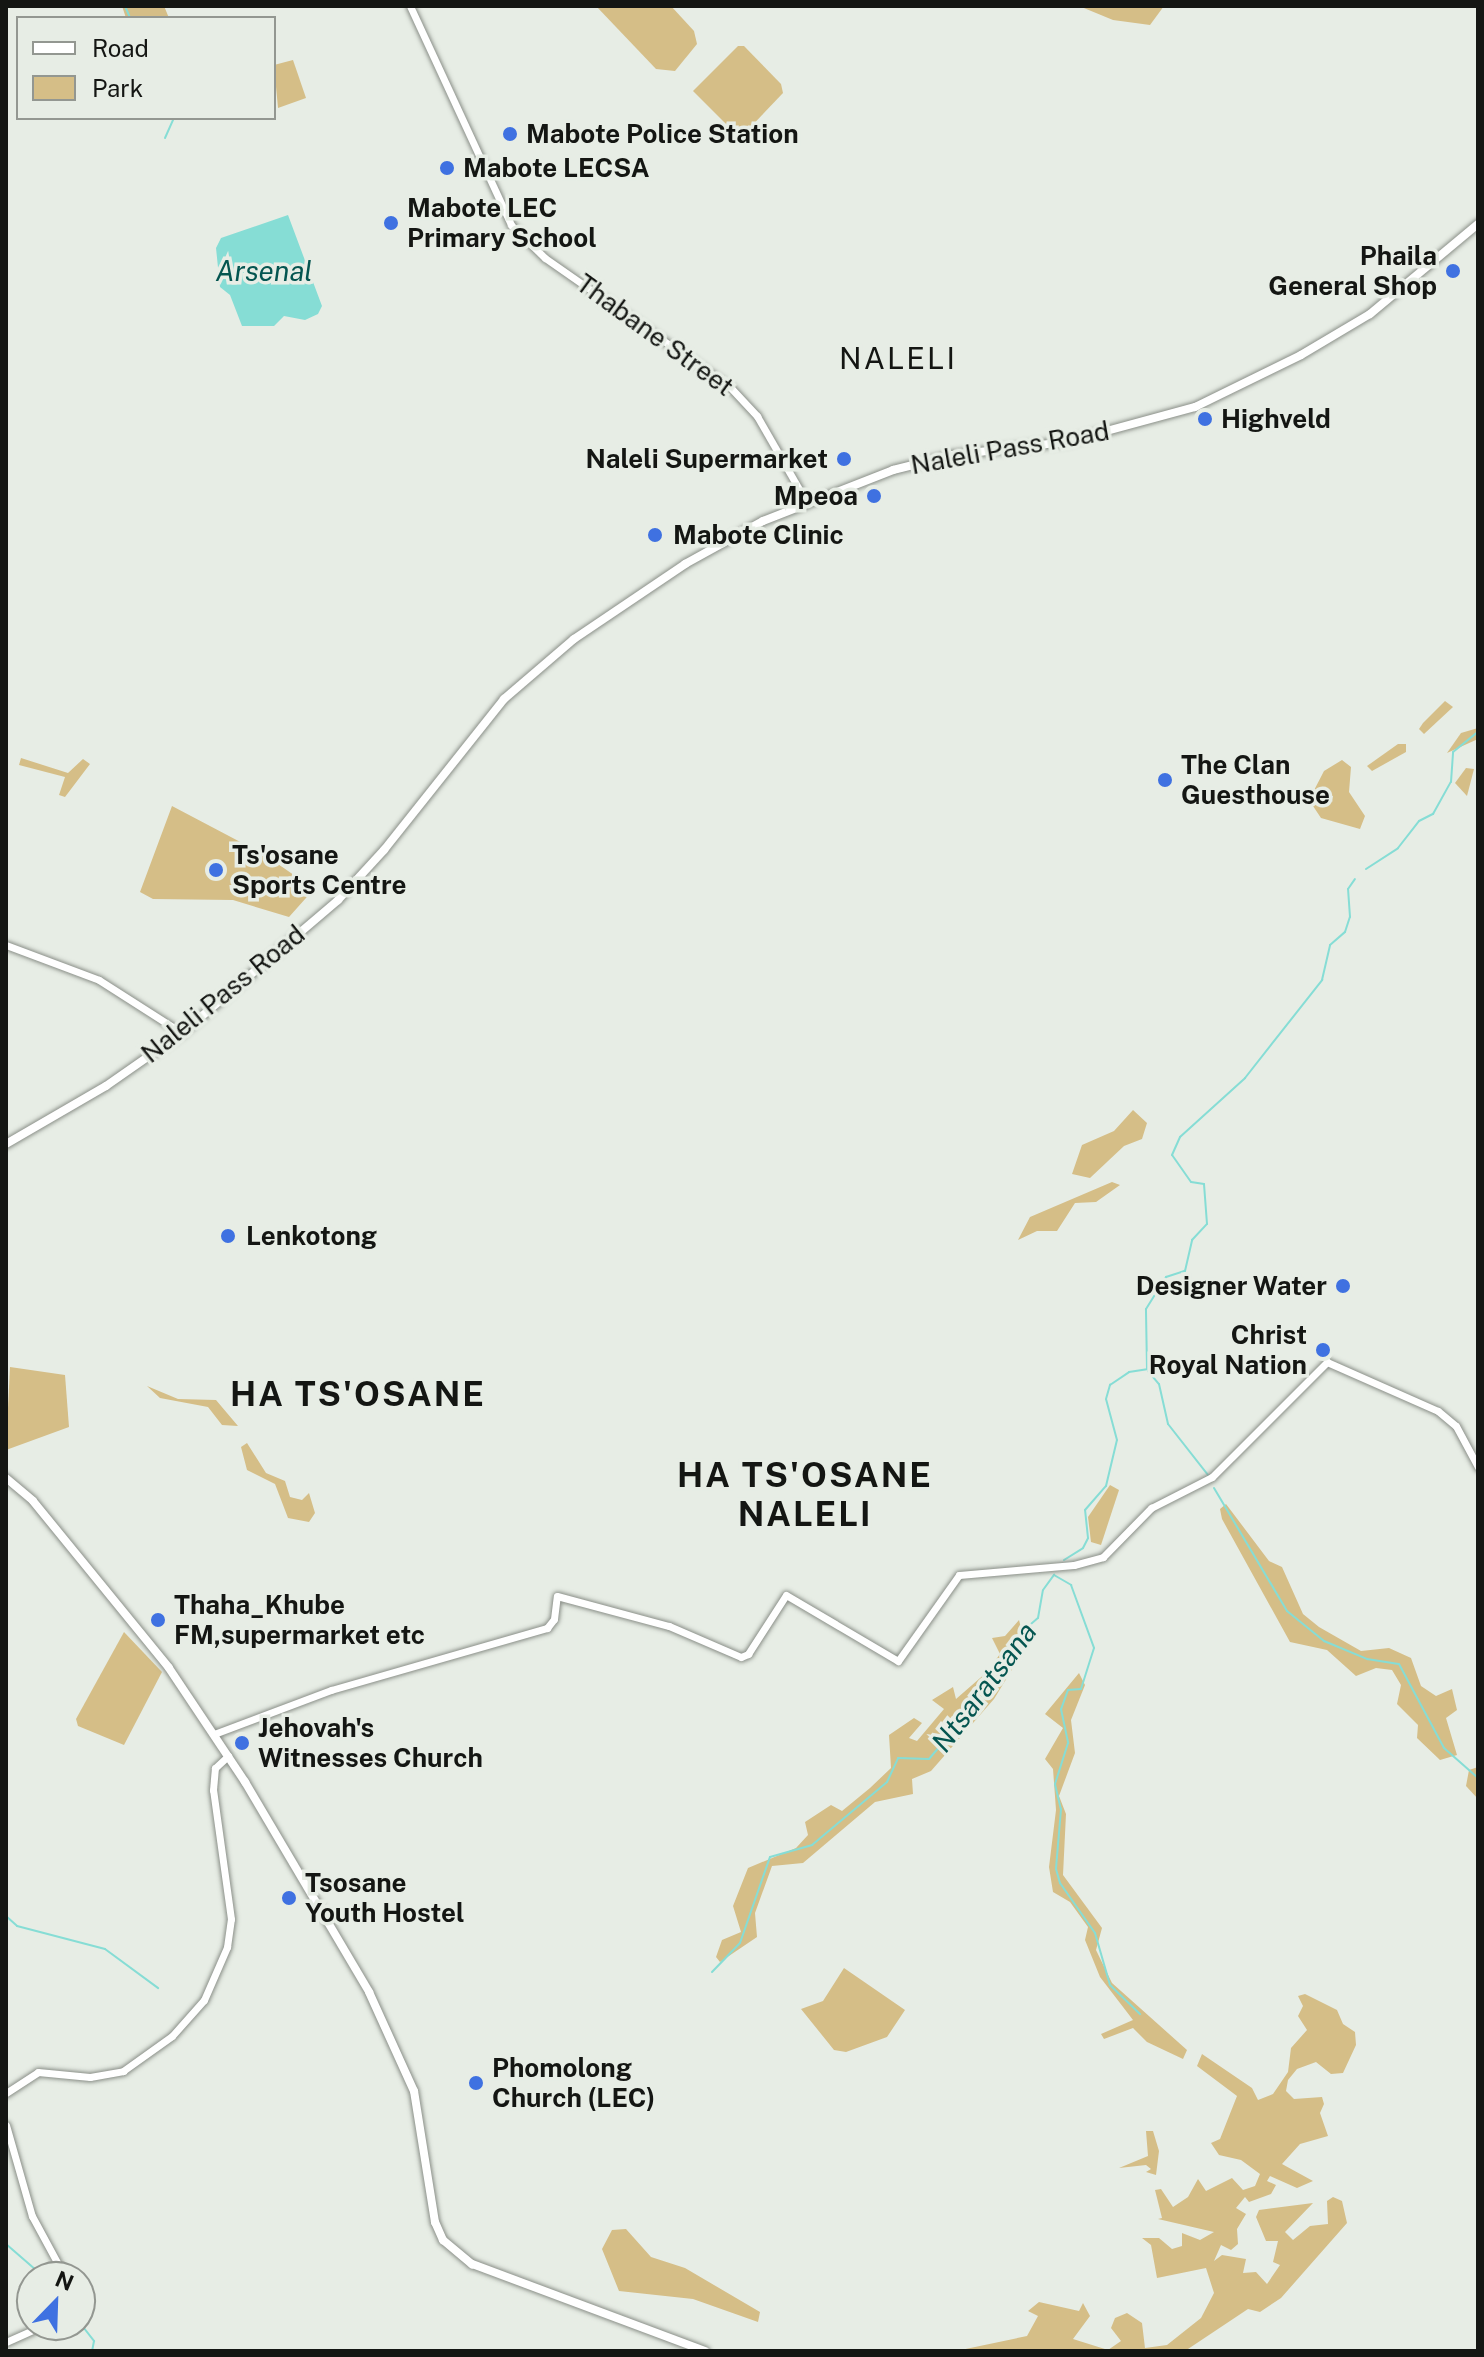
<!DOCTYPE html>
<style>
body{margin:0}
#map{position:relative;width:1484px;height:2357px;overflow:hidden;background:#e7ede5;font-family:"Public Sans",sans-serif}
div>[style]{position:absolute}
.green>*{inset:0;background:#d5be87}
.water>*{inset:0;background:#86ddd5}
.stream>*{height:2px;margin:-1px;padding:0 1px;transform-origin:1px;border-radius:1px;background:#86ddd5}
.roads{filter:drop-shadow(0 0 2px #8a8f88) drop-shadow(0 0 2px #8a8f88)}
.tertiary>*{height:7px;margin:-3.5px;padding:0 3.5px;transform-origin:3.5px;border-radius:3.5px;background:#fff}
.secondary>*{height:8px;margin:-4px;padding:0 4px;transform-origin:4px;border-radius:4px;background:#fff}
.dots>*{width:22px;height:22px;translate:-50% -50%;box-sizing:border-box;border:4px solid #e7ede5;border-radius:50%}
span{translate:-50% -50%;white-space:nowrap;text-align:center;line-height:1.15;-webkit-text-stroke:7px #e7ede5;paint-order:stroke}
.poi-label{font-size:26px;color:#141613;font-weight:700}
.left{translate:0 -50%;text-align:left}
.right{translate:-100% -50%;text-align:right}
.street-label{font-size:26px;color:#141613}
.water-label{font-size:28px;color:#045550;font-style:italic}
.quarter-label{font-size:30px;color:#141613;letter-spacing:2px}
.district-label{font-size:34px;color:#141613;font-weight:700;letter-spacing:2px}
.frame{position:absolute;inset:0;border:8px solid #141613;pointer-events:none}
.legend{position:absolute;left:16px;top:16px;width:260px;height:104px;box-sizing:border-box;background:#e7ede5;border:2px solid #939791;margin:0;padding:10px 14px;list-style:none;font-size:24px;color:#141613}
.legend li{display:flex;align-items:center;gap:16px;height:40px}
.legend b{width:40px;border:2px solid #939791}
.north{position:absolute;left:16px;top:2261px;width:80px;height:80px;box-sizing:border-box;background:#e7ede5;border:2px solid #939791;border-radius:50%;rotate:23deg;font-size:22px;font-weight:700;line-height:32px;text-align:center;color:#141613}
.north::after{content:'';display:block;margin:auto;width:28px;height:36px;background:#3f71e1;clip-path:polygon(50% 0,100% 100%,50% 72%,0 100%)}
</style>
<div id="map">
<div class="green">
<div style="clip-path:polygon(122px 6px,164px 6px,169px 18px,126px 18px)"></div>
<div style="clip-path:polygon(596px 6px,671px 6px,694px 31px,697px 44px,675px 71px,656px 69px)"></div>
<div style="clip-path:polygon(1079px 6px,1164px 6px,1150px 25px,1113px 20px)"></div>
<div style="clip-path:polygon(738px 46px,744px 46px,781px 84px,783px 93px,744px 134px,735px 133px,693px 91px)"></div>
<div style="clip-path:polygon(293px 60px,306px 98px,278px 108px,274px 65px)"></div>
<div style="clip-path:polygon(1445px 701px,1453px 707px,1424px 734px,1419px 729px,1423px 723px)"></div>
<div style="clip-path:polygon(1478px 728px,1478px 739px,1447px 753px,1461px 733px)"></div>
<div style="clip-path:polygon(1398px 744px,1406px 744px,1406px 752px,1372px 771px,1367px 766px)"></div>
<div style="clip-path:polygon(21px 758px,68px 773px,83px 759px,90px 764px,65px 797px,59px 795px,65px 777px,19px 765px)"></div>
<div style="clip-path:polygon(1342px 760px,1351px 767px,1349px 792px,1365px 816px,1360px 829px,1321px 818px,1309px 800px,1324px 771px)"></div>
<div style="clip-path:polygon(1466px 768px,1474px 769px,1467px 796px,1455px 783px)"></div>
<div style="clip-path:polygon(172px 806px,265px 855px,314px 889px,289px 917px,233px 900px,153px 899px,140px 892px)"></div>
<div style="clip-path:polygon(1133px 1110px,1147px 1123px,1142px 1139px,1124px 1146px,1090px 1178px,1072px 1174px,1082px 1145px,1114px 1131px)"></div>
<div style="clip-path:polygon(1112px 1182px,1120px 1185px,1096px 1202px,1075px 1203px,1057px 1231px,1037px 1231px,1018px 1240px,1030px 1217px)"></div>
<div style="clip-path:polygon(10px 1367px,65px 1375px,69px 1427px,6px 1450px)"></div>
<div style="clip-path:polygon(147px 1386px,178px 1399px,216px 1400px,238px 1426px,222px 1425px,208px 1407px,160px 1398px)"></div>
<div style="clip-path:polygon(247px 1443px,266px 1473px,285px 1481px,290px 1497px,302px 1500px,309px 1493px,315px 1513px,309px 1522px,288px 1518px,275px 1484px,247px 1470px,241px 1447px)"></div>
<div style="clip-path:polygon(1110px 1485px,1119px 1490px,1101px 1545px,1091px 1542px,1088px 1517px)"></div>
<div style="clip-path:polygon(1226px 1504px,1269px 1561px,1282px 1567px,1303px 1614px,1319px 1627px,1361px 1651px,1389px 1648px,1411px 1658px,1421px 1686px,1436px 1696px,1452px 1689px,1457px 1710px,1446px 1718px,1457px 1755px,1440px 1760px,1417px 1738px,1418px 1725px,1397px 1704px,1401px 1685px,1392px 1670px,1376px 1668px,1356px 1676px,1327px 1650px,1290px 1642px,1222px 1519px,1220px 1509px)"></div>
<div style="clip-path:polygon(1019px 1620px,1025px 1644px,1016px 1663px,994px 1699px,931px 1771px,912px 1779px,913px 1794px,875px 1802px,803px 1863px,772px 1866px,755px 1913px,757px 1937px,720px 1962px,716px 1957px,722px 1940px,741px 1932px,733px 1906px,748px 1868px,796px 1848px,808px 1835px,805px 1822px,831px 1805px,842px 1811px,870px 1788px,891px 1768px,889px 1735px,914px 1718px,922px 1723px,909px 1738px,917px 1741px,944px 1709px,932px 1700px,953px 1687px,956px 1699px,987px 1672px,1000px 1654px,992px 1638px,1005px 1636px)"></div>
<div style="clip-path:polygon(124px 1632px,162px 1672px,124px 1745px,78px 1726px,76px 1719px)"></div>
<div style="clip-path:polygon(1079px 1673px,1085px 1685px,1071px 1720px,1075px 1753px,1059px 1796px,1066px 1814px,1063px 1875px,1102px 1928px,1096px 1950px,1112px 1983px,1187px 2050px,1183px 2059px,1147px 2042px,1133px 2028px,1104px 2039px,1101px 2034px,1133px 2020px,1100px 1977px,1085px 1940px,1088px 1927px,1070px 1902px,1053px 1892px,1049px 1867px,1056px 1810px,1053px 1769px,1045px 1759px,1063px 1728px,1045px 1714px)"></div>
<div style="clip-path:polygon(1478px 1767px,1478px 1799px,1466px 1786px,1469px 1770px)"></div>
<div style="clip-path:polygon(844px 1968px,905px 2010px,887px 2037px,846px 2052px,834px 2050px,801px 2009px,823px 2001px)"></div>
<div style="clip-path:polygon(1305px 1994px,1337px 2010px,1343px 2024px,1355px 2032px,1356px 2045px,1343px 2073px,1331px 2074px,1316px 2062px,1297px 2069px,1288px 2080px,1286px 2091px,1294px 2099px,1322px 2097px,1324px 2104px,1320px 2113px,1328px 2136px,1300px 2144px,1282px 2164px,1313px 2181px,1297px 2188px,1270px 2176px,1267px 2181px,1276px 2185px,1271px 2194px,1249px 2202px,1245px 2197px,1236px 2208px,1246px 2214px,1237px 2229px,1238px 2244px,1231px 2250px,1221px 2245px,1214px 2261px,1222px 2255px,1246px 2259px,1243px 2273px,1256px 2272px,1267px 2284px,1280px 2265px,1273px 2262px,1278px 2241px,1266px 2241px,1256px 2217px,1259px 2210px,1313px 2203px,1285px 2232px,1293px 2240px,1310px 2226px,1328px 2224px,1327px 2201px,1333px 2197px,1342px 2201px,1347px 2223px,1281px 2298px,1260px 2312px,1248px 2309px,1185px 2351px,956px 2351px,1027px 2336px,1038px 2316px,1028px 2311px,1039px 2302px,1079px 2311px,1083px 2303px,1090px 2316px,1073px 2339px,1108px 2350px,1121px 2341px,1111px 2328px,1115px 2318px,1127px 2313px,1142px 2323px,1145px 2348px,1167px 2345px,1201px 2318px,1214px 2293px,1206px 2268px,1157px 2278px,1151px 2245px,1142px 2238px,1159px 2238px,1172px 2249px,1182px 2246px,1182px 2233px,1200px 2240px,1214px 2232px,1158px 2219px,1162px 2218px,1155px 2190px,1161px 2189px,1173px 2207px,1188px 2197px,1198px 2179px,1206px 2191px,1232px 2178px,1243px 2190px,1255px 2186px,1260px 2174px,1241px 2160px,1219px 2155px,1211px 2143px,1220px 2139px,1237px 2096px,1197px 2066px,1202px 2054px,1252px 2088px,1258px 2100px,1273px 2094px,1288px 2072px,1291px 2048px,1307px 2030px,1298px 2016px,1303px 2006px,1298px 1996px)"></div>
<div style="clip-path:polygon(1146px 2131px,1153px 2131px,1159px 2151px,1156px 2175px,1146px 2172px,1151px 2169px,1146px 2165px,1119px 2168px,1148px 2156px)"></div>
<div style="clip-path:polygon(626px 2229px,651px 2257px,685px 2268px,760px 2312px,758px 2322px,693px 2299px,619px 2291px,602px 2249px,612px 2230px)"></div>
</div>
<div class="water">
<div style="clip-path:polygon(288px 215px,322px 306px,318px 314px,305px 320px,284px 316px,274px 326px,242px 326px,230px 295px,220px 287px,216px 248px,221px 238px)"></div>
</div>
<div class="stream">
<div style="left:125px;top:6px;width:13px;rotate:67deg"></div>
<div style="left:165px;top:138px;width:22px;rotate:-66deg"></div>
<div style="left:1366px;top:869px;width:38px;rotate:-33deg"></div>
<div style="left:1398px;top:848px;width:34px;rotate:-52deg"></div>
<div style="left:1419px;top:821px;width:16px;rotate:-27deg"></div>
<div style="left:1433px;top:814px;width:37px;rotate:-61deg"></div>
<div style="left:1451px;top:782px;width:30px;rotate:-86deg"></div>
<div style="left:1453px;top:752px;width:32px;rotate:-39deg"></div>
<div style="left:1148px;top:1371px;width:17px;rotate:50deg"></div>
<div style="left:1159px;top:1384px;width:41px;rotate:77.3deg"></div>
<div style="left:1168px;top:1424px;width:65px;rotate:51.9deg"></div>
<div style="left:1214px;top:1488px;width:143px;rotate:59.3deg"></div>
<div style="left:1287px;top:1611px;width:48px;rotate:39deg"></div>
<div style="left:1324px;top:1641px;width:47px;rotate:22.7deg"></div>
<div style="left:1367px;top:1659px;width:32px;rotate:9deg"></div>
<div style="left:1399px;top:1664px;width:95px;rotate:61.8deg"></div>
<div style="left:1444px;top:1748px;width:45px;rotate:41.4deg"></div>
<div style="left:1064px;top:1560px;width:22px;rotate:-32deg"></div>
<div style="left:1083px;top:1548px;width:11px;rotate:-63deg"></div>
<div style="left:1088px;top:1538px;width:28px;rotate:-96deg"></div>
<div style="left:1085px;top:1510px;width:32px;rotate:-49deg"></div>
<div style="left:1106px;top:1486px;width:47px;rotate:-76.6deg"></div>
<div style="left:1117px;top:1440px;width:42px;rotate:-105deg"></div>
<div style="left:1106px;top:1399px;width:15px;rotate:-74deg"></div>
<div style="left:1110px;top:1385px;width:23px;rotate:-34deg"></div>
<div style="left:1129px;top:1372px;width:18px;rotate:-9deg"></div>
<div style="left:1147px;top:1369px;width:60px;rotate:-91deg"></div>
<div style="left:1146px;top:1309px;width:38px;rotate:-58deg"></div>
<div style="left:1166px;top:1277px;width:20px;rotate:-18deg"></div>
<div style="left:1185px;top:1271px;width:32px;rotate:-77deg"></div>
<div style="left:1192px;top:1240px;width:22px;rotate:-47deg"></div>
<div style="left:1207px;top:1224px;width:40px;rotate:-94.3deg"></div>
<div style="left:1204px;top:1184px;width:13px;rotate:-171deg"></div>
<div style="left:1191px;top:1182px;width:33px;rotate:-125deg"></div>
<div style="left:1172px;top:1155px;width:20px;rotate:-66deg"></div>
<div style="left:1180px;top:1137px;width:88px;rotate:-42.2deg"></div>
<div style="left:1245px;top:1078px;width:125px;rotate:-51.8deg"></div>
<div style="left:1322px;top:980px;width:36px;rotate:-77deg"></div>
<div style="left:1330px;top:945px;width:20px;rotate:-41deg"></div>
<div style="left:1345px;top:932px;width:16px;rotate:-72deg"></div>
<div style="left:1350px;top:917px;width:28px;rotate:-94deg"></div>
<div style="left:1348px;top:889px;width:12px;rotate:-55deg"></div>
<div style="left:6px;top:1916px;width:15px;rotate:42deg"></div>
<div style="left:17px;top:1926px;width:91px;rotate:14.6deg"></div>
<div style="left:105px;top:1949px;width:66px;rotate:36.3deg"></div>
<div style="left:712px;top:1972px;width:40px;rotate:-46deg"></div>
<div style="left:740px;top:1943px;width:91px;rotate:-70.8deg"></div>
<div style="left:770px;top:1857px;width:44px;rotate:-15.9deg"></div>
<div style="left:812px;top:1845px;width:98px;rotate:-40deg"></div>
<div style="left:887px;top:1782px;width:26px;rotate:-65deg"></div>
<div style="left:898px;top:1758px;width:31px;rotate:2deg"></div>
<div style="left:929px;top:1759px;width:88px;rotate:-49.6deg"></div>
<div style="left:986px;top:1692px;width:73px;rotate:-58.5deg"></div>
<div style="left:1024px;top:1630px;width:18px;rotate:-41deg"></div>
<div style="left:1038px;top:1618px;width:28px;rotate:-80deg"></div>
<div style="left:1043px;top:1590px;width:19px;rotate:-54deg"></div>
<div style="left:1054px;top:1575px;width:20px;rotate:30deg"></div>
<div style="left:1071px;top:1585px;width:67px;rotate:69.9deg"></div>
<div style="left:1094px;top:1648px;width:43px;rotate:107.6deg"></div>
<div style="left:1081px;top:1689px;width:13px;rotate:176deg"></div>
<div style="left:1068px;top:1690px;width:20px;rotate:110deg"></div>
<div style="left:1061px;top:1709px;width:35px;rotate:78deg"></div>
<div style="left:1068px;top:1743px;width:43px;rotate:107.6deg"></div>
<div style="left:1055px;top:1784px;width:26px;rotate:77deg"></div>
<div style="left:1061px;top:1809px;width:60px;rotate:94.8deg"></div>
<div style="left:1056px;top:1869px;width:15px;rotate:74deg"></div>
<div style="left:1060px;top:1883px;width:61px;rotate:55deg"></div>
<div style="left:1095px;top:1933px;width:54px;rotate:73.9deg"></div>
<div style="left:1110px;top:1985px;width:42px;rotate:44deg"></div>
<div style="left:6px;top:2244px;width:50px;rotate:41deg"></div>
<div style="left:80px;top:2323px;width:23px;rotate:52deg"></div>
<div style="left:94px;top:2341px;width:10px;rotate:101deg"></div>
</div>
<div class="roads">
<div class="tertiary">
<div style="left:410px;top:6px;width:241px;rotate:65.2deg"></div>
<div style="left:511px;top:225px;width:47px;rotate:44.1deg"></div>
<div style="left:545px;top:258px;width:226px;rotate:34.9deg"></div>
<div style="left:730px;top:387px;width:40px;rotate:47deg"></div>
<div style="left:757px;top:416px;width:100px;rotate:60.1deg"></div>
<div style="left:6px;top:945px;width:99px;rotate:20.6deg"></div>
<div style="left:99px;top:980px;width:98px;rotate:32.6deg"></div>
<div style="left:214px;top:1734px;width:125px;rotate:-20.6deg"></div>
<div style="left:331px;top:1690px;width:225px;rotate:-16deg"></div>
<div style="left:547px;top:1628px;width:11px;rotate:-52deg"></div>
<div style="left:554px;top:1619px;width:23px;rotate:-83deg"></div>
<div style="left:557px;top:1596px;width:116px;rotate:15deg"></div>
<div style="left:669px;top:1626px;width:78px;rotate:23.3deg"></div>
<div style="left:741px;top:1657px;width:8px;rotate:-23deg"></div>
<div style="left:748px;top:1654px;width:70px;rotate:-57.2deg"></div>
<div style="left:786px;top:1595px;width:130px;rotate:30.5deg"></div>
<div style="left:898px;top:1661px;width:105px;rotate:-54.7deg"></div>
<div style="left:959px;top:1575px;width:115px;rotate:-5deg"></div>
<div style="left:1074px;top:1565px;width:30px;rotate:-15deg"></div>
<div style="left:1103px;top:1557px;width:69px;rotate:-45.6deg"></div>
<div style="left:1151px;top:1508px;width:68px;rotate:-26.9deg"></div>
<div style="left:1212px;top:1477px;width:163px;rotate:-45deg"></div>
<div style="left:1327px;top:1362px;width:121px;rotate:23.8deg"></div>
<div style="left:1438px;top:1411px;width:23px;rotate:40deg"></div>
<div style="left:1456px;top:1426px;width:47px;rotate:61.8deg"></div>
<div style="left:6px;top:2093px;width:38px;rotate:-33deg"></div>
<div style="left:38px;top:2072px;width:52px;rotate:5.5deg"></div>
<div style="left:90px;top:2077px;width:34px;rotate:-10deg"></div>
<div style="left:123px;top:2071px;width:60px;rotate:-35.5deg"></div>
<div style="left:172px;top:2036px;width:48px;rotate:-48.4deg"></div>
<div style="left:204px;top:2000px;width:58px;rotate:-66.5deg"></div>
<div style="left:227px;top:1947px;width:28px;rotate:-82deg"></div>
<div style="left:231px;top:1919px;width:130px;rotate:-97.9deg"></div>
<div style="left:213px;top:1790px;width:22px;rotate:-85deg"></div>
<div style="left:215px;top:1768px;width:18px;rotate:-43deg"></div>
<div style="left:6px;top:2125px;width:95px;rotate:74.1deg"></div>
<div style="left:32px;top:2216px;width:69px;rotate:61.6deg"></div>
<div style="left:6px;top:2342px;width:42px;rotate:-24.1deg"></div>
</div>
<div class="secondary">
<div style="left:6px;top:1144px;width:116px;rotate:-30.1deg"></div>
<div style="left:106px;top:1086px;width:93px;rotate:-34.9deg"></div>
<div style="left:182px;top:1033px;width:205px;rotate:-40.4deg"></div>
<div style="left:338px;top:900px;width:68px;rotate:-47.4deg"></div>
<div style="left:384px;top:850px;width:193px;rotate:-51.5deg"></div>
<div style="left:504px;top:699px;width:92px;rotate:-40.6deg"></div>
<div style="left:574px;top:639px;width:134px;rotate:-34deg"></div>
<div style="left:685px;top:564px;width:89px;rotate:-28.9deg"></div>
<div style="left:763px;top:521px;width:140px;rotate:-21.4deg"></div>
<div style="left:893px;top:470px;width:62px;rotate:-14deg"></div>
<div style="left:953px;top:455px;width:114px;rotate:-6.6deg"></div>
<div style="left:1066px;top:442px;width:134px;rotate:-15.2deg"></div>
<div style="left:1195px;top:407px;width:118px;rotate:-26.1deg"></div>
<div style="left:1301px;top:355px;width:80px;rotate:-30.7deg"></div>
<div style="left:1370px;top:314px;width:141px;rotate:-39.8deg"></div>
<div style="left:6px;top:1478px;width:35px;rotate:40deg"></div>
<div style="left:33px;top:1501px;width:215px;rotate:50.8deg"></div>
<div style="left:169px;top:1668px;width:137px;rotate:56.3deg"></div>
<div style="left:245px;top:1782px;width:244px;rotate:59.4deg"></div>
<div style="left:369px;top:1992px;width:109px;rotate:65.6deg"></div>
<div style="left:414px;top:2091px;width:133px;rotate:80.9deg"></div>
<div style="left:435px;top:2222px;width:20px;rotate:66deg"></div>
<div style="left:443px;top:2240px;width:38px;rotate:40deg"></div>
<div style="left:472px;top:2264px;width:249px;rotate:20.5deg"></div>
</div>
</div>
<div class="dots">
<div style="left:510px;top:134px;background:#3f71e1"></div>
<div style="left:447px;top:168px;background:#3f71e1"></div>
<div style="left:391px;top:223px;background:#3f71e1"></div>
<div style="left:1453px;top:271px;background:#3f71e1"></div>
<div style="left:1205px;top:419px;background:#3f71e1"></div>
<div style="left:844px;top:459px;background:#3f71e1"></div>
<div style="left:874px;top:496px;background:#3f71e1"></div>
<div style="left:655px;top:535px;background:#3f71e1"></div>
<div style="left:1165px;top:780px;background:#3f71e1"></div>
<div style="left:216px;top:870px;background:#3f71e1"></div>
<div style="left:228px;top:1236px;background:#3f71e1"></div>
<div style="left:1343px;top:1286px;background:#3f71e1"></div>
<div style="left:1323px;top:1350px;background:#3f71e1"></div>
<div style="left:158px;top:1620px;background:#3f71e1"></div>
<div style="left:242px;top:1743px;background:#3f71e1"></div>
<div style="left:289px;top:1898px;background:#3f71e1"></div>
<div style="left:476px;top:2083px;background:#3f71e1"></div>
</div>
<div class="poi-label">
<span class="left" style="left:526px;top:134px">Mabote Police Station</span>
<span class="left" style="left:463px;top:168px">Mabote LECSA</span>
<span class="left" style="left:407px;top:223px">Mabote LEC<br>Primary School</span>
<span class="right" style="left:1437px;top:271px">Phaila<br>General Shop</span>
<span class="left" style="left:1221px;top:419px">Highveld</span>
<span class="right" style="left:828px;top:459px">Naleli Supermarket</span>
<span class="right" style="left:858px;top:496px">Mpeoa</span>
<span class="left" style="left:673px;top:535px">Mabote Clinic</span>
<span class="left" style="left:1181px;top:780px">The Clan<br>Guesthouse</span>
<span class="left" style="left:232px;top:870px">Ts'osane<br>Sports Centre</span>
<span class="left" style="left:246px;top:1236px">Lenkotong</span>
<span class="right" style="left:1327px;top:1286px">Designer Water</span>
<span class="right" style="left:1307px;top:1350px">Christ<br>Royal Nation</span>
<span class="left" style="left:174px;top:1620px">Thaha_Khube<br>FM,supermarket etc</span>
<span class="left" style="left:258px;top:1743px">Jehovah's<br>Witnesses Church</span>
<span class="left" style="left:305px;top:1898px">Tsosane<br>Youth Hostel</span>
<span class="left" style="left:492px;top:2083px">Phomolong<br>Church (LEC)</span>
</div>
<div class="street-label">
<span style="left:655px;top:335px;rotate:36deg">Thabane Street</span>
<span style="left:1010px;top:448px;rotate:-10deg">Naleli Pass Road</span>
<span style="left:223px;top:994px;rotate:-39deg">Naleli Pass Road</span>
</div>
<div class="water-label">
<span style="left:264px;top:271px">Arsenal</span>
<span style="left:984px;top:1687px;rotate:-53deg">Ntsaratsana</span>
</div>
<div class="quarter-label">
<span style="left:898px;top:358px">NALELI</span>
</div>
<div class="district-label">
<span style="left:358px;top:1395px">HA TS'OSANE</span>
<span style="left:805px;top:1495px">HA TS'OSANE<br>NALELI</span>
</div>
<div class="frame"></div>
<ul class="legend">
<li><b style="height:10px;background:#fff"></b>Road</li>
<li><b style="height:22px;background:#d5be87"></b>Park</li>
</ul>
<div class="north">N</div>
</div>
